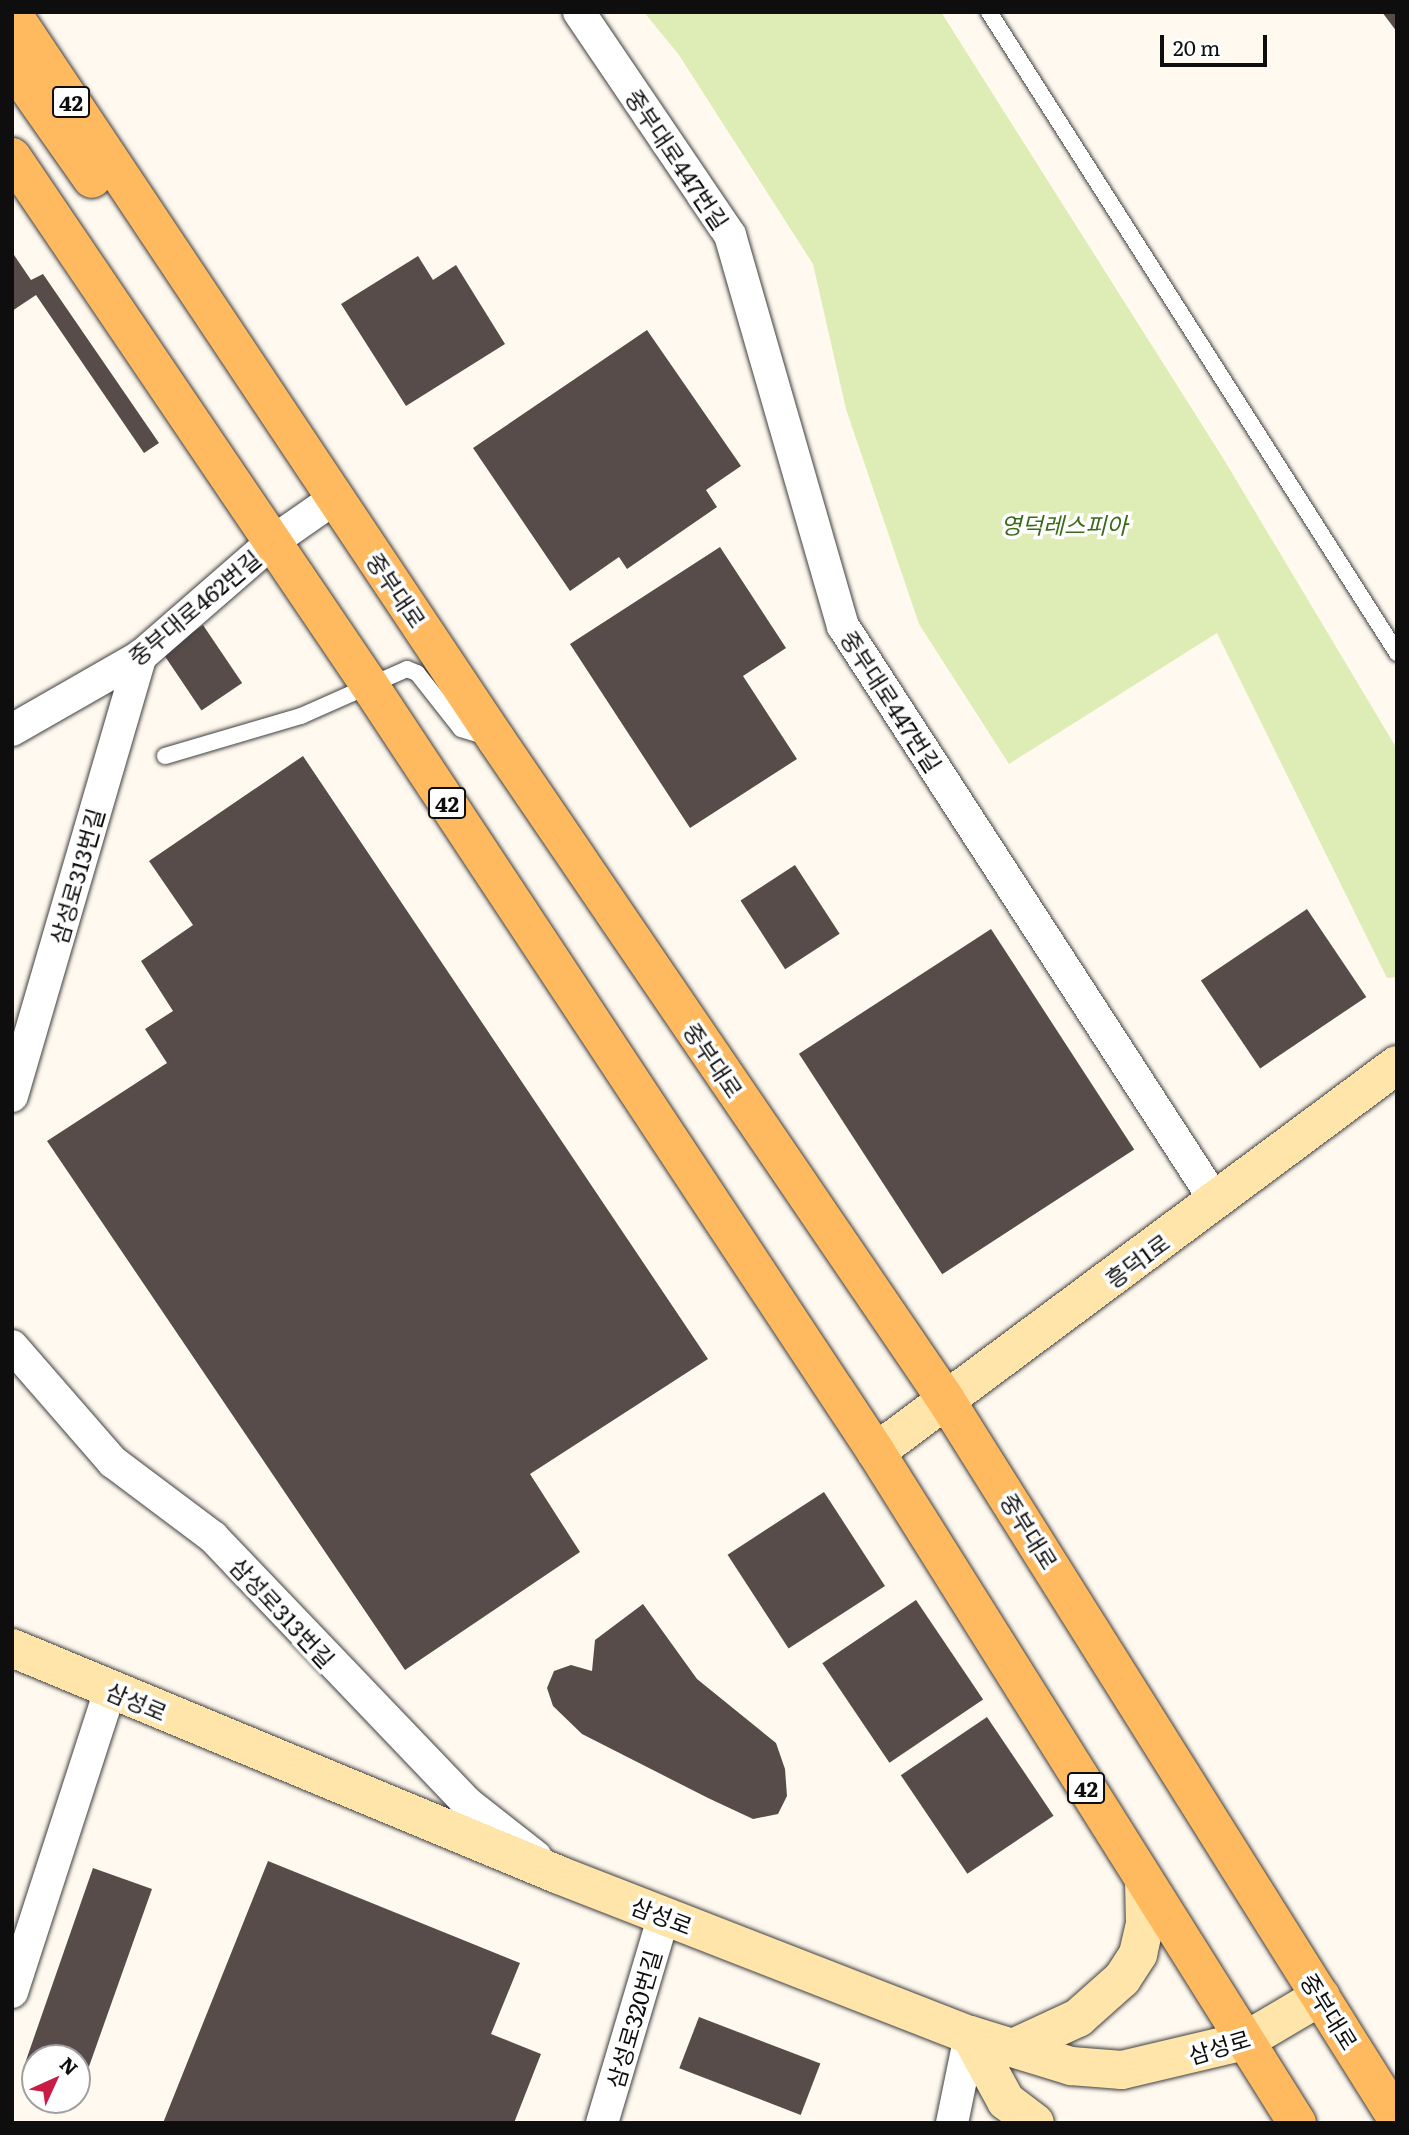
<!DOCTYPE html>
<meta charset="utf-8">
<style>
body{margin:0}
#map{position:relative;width:1409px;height:2135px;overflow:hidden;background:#fff9ef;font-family:Literata,"Noto Sans KR",serif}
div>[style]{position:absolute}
.green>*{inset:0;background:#ddedb5}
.building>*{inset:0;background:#584c4a;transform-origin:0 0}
.roads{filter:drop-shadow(0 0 2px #414141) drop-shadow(0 0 2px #414141)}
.lane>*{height:16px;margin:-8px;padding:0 8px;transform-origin:8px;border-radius:8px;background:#fff}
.street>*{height:32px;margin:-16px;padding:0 16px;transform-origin:16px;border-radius:16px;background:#fff}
.secondary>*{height:38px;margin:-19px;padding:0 19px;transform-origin:19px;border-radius:19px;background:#ffe5aa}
.primary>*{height:38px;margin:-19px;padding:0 19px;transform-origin:19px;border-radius:19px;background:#ffb95f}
span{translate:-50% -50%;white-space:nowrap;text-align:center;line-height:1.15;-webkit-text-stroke:7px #fff;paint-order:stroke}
.shield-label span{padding:2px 5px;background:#fff;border:2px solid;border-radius:5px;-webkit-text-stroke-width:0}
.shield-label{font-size:21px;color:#0e0e0e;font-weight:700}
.street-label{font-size:23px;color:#0e0e0e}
.park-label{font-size:23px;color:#3a6b19;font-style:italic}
.frame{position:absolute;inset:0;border:14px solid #0e0e0e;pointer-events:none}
.north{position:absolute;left:21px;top:2044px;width:70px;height:70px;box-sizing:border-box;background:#fff;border:2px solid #9f9f9f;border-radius:50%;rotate:45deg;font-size:19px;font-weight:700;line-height:28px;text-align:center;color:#0e0e0e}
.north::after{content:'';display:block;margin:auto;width:24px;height:32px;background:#ca1b45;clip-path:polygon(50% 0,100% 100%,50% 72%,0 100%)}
.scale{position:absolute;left:1160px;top:35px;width:107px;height:32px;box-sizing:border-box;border:4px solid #0e0e0e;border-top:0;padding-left:9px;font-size:21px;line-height:24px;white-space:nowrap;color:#0e0e0e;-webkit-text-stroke:5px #fff;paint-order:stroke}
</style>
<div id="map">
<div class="green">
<div style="clip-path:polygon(644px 12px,941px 12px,1223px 458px,1397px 749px,1397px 977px,1387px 978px,1217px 633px,1009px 764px,919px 624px,846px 409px,813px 264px,679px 55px)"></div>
</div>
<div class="building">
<div style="clip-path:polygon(1382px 12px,1397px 12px,1397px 32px)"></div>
<div style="clip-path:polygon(12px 252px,31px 280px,43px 274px,159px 443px,144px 453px,36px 295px,12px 311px)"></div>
<div style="clip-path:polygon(418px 256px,433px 280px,456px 265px,505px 344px,406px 406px,341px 304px)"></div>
<div style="clip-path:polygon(647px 330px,741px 466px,706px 490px,717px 507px,627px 569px,619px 557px,570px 591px,473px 448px)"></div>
<div style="clip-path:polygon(720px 547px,786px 648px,743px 676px,797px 759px,690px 828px,570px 644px)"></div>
<div style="left:203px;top:625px;width:70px;height:49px;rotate:56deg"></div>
<div style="clip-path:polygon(303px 756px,708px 1359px,530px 1474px,580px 1552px,405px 1670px,47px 1141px,167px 1063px,145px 1029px,173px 1011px,141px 961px,193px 925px,149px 861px)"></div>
<div style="left:795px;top:865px;width:82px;height:65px;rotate:57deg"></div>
<div style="left:1307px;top:909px;width:106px;height:128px;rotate:56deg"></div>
<div style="left:991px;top:929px;width:263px;height:229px;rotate:57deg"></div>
<div style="left:824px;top:1492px;width:112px;height:115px;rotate:57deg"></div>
<div style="left:916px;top:1600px;width:120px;height:113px;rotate:56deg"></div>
<div style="clip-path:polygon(643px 1604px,697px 1679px,776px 1743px,785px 1769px,787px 1796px,778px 1814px,753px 1819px,708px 1798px,582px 1734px,553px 1706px,547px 1688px,554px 1671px,571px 1665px,592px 1671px,595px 1640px)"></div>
<div style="left:987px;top:1717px;width:119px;height:104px;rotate:56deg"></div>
<div style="clip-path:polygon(268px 1861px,520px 1963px,491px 2034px,541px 2054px,514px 2123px,163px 2123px)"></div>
<div style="clip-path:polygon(93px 1868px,152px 1889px,81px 2089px,77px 2088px,77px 2058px,35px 2058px,35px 2073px,23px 2069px)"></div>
<div style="left:699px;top:2017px;width:130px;height:55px;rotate:21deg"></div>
</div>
<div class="roads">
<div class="lane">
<div style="left:989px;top:12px;width:760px;rotate:57.52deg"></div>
<div style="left:165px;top:756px;width:142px;rotate:-16.4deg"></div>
<div style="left:301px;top:716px;width:116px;rotate:-23.9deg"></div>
<div style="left:407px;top:669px;width:11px;rotate:22deg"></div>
<div style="left:417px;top:673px;width:71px;rotate:51.8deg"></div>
<div style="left:461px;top:729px;width:27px;rotate:17deg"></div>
</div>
<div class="street">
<div style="left:579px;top:12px;width:269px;rotate:55.9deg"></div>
<div style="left:730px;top:235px;width:407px;rotate:73.9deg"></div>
<div style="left:843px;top:626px;width:686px;rotate:57.07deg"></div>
<div style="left:12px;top:730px;width:149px;rotate:-29.8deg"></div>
<div style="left:141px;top:656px;width:174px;rotate:-41deg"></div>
<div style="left:272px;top:542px;width:77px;rotate:-34.9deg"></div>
<div style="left:12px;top:1096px;width:459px;rotate:-73.7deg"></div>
<div style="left:12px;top:1346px;width:154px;rotate:49deg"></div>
<div style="left:113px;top:1462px;width:125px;rotate:36.9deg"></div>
<div style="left:213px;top:1537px;width:366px;rotate:46.3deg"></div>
<div style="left:466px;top:1802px;width:89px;rotate:38.2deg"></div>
<div style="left:12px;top:1992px;width:318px;rotate:-72deg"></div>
<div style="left:602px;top:2123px;width:217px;rotate:-73.4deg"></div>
<div style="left:952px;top:2123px;width:90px;rotate:-78.4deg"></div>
</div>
<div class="secondary">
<div style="left:876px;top:1452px;width:649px;rotate:-36.61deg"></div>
<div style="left:12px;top:1648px;width:592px;rotate:22.54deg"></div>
<div style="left:559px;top:1875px;width:441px;rotate:21.3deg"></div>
<div style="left:970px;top:2035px;width:106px;rotate:17.1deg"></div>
<div style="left:1071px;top:2066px;width:51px;rotate:4.5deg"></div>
<div style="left:1122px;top:2070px;width:126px;rotate:-13.3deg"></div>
<div style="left:1245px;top:2041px;width:88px;rotate:-30.6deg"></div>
<div style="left:970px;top:2035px;width:75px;rotate:61.4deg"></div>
<div style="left:1006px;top:2101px;width:36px;rotate:37deg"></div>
<div style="left:1013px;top:2048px;width:72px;rotate:-24.8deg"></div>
<div style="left:1078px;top:2018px;width:59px;rotate:-41.6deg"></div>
<div style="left:1122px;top:1979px;width:30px;rotate:-57deg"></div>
<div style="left:1138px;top:1954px;width:31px;rotate:-77deg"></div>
<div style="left:1145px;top:1924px;width:44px;rotate:-91.3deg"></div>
</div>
<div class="primary">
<div style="left:12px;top:13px;width:873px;rotate:56.31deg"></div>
<div style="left:496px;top:739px;width:800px;rotate:55.75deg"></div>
<div style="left:946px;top:1400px;width:849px;rotate:57.9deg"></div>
<div style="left:12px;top:65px;width:139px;rotate:54.9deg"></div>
<div style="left:12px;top:157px;width:635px;rotate:55.91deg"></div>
<div style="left:368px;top:683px;width:922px;rotate:56.55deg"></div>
<div style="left:876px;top:1452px;width:792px;rotate:57.89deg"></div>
</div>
</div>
<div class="shield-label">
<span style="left:71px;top:102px">42</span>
<span style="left:447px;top:803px">42</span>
<span style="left:1086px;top:1788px">42</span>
</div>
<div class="street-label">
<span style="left:678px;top:159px;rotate:56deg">중부대로447번길</span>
<span style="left:397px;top:590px;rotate:56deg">중부대로</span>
<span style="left:194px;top:607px;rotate:-40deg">중부대로462번길</span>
<span style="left:892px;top:701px;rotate:57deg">중부대로447번길</span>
<span style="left:76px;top:876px;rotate:-74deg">삼성로313번길</span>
<span style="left:714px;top:1060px;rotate:56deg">중부대로</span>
<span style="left:1137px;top:1260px;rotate:-36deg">흥덕1로</span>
<span style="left:1030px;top:1531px;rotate:58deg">중부대로</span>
<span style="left:283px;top:1612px;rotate:47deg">삼성로313번길</span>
<span style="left:137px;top:1701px;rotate:23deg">삼성로</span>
<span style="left:662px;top:1915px;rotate:21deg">삼성로</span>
<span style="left:1330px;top:2011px;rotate:58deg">중부대로</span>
<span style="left:633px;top:2019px;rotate:-74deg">삼성로320번길</span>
<span style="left:1219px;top:2046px;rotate:-17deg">삼성로</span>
</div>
<div class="park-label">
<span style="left:1064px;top:524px">영덕레스피아</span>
</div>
<div class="frame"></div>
<div class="north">N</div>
<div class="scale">20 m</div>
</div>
